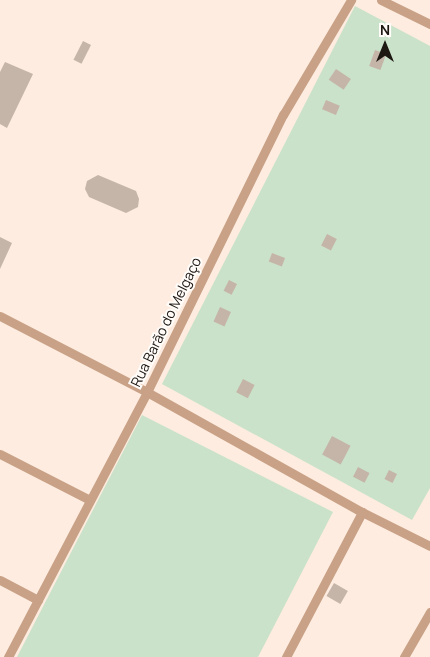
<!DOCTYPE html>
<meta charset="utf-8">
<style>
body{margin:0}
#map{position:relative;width:430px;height:657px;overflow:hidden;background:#fdecdf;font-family:Manrope,sans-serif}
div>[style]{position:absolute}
.green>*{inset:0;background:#cae2c9}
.building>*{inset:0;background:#c5b5a9;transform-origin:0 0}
.minor>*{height:9px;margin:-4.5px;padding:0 4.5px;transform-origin:4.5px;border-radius:4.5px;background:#c8a186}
span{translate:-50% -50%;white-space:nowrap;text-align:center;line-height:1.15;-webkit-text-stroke:4px #fffcf9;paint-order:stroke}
.street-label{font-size:14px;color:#1e1813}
.north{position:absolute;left:360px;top:20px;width:50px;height:50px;-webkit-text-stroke:4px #fffcf9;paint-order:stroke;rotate:0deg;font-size:14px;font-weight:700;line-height:20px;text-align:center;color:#1e1813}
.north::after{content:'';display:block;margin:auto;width:18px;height:22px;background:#1e1813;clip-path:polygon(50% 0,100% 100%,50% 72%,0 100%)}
</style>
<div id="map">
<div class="green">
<div style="clip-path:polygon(355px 6px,430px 46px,430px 488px,412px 520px,162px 384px)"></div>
<div style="clip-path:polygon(142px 415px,333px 512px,258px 657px,17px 657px)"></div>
</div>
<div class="building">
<div style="left:83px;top:41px;width:9px;height:21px;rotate:27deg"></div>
<div style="left:375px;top:50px;width:12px;height:17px;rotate:20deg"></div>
<div style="clip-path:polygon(5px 62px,33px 74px,7px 128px,0 124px,0 72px)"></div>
<div style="left:336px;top:69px;width:18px;height:13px;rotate:34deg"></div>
<div style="left:326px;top:100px;width:15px;height:10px;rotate:23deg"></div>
<div style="clip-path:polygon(98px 175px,136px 191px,139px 199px,138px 207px,126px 213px,89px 197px,85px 189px,87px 181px)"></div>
<div style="left:327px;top:234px;width:11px;height:13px;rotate:27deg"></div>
<div style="clip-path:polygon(0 237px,12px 243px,0 269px)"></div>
<div style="left:272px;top:253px;width:14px;height:9px;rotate:21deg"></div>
<div style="left:229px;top:280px;width:9px;height:12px;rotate:27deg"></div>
<div style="left:220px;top:307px;width:12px;height:16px;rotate:24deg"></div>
<div style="left:243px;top:379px;width:13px;height:15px;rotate:27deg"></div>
<div style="left:332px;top:436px;width:21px;height:21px;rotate:28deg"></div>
<div style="left:358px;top:467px;width:13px;height:11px;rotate:27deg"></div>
<div style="left:389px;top:470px;width:9px;height:10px;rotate:27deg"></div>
<div style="left:334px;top:583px;width:16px;height:15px;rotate:30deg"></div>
</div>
<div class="minor">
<div style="left:381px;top:0;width:55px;rotate:26.1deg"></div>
<div style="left:0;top:316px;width:165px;rotate:27.3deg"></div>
<div style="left:147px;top:392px;width:246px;rotate:29.2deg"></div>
<div style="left:362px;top:512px;width:76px;rotate:26.6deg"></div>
<div style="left:0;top:454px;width:101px;rotate:27.1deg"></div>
<div style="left:0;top:580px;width:43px;rotate:27.8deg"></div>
<div style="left:8px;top:657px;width:299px;rotate:-62.3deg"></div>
<div style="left:147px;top:392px;width:309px;rotate:-63.9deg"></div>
<div style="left:283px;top:115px;width:134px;rotate:-59.4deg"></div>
<div style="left:286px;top:657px;width:164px;rotate:-62.3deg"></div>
<div style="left:404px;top:657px;width:52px;rotate:-60deg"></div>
</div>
<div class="street-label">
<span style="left:166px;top:322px;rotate:-64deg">Rua Barão do Melgaço</span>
</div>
<div class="north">N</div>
</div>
